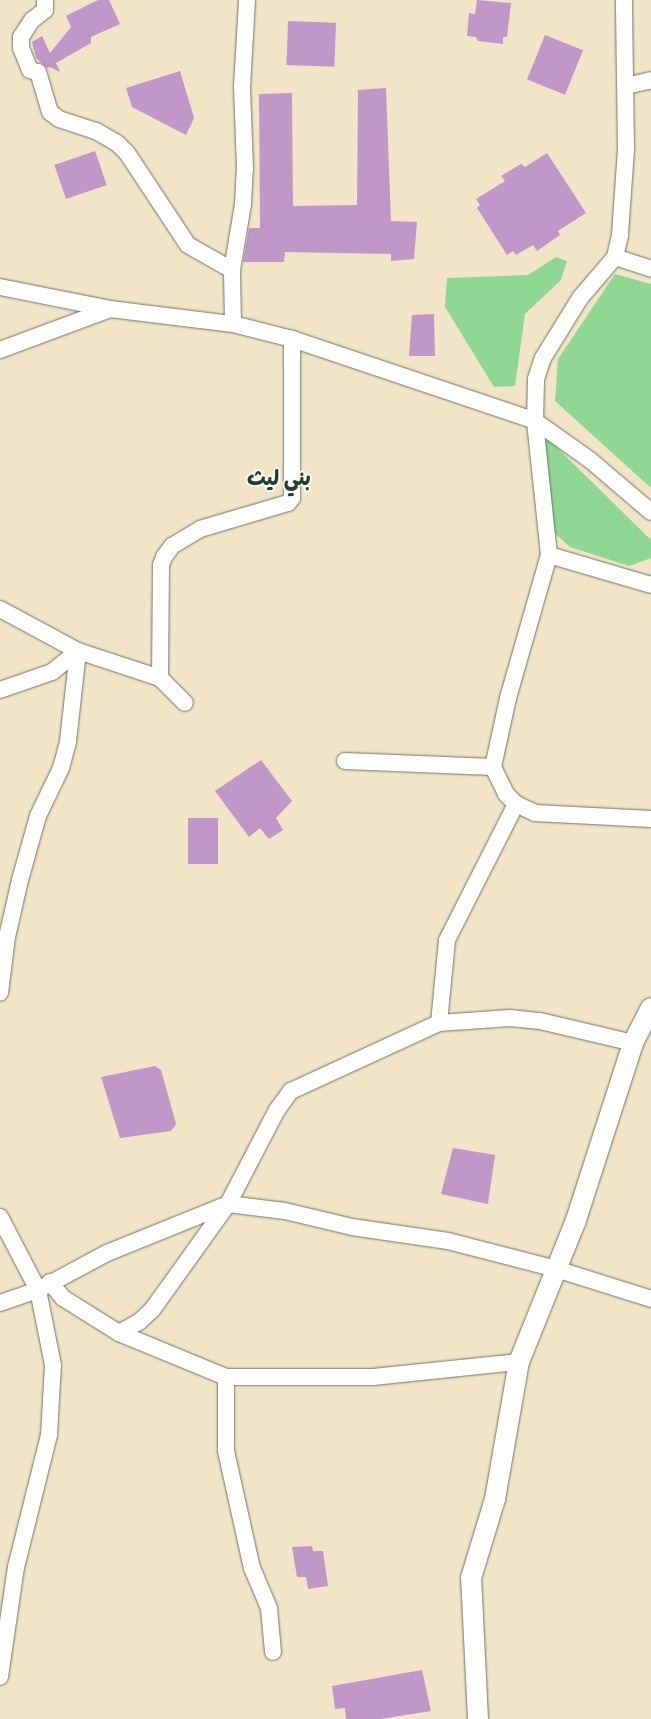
<!DOCTYPE html>
<meta charset="utf-8">
<style>
body{margin:0}
#map{position:relative;width:651px;height:1719px;overflow:hidden;background:#f2e4c7;font-family:Dekko,"Playpen Sans Arabic",sans-serif}
div>[style]{position:absolute}
.green>*{inset:0;background:#8fd894}
.building>*{inset:0;background:#c196c9;transform-origin:0 0}
.roads{filter:drop-shadow(0 0 1px #697767) drop-shadow(0 0 1px #697767)}
.minor>*{height:16px;margin:-8px;padding:0 8px;transform-origin:8px;border-radius:8px;background:#fff}
.tertiary>*{height:20px;margin:-10px;padding:0 10px;transform-origin:10px;border-radius:10px;background:#fff}
span{translate:-50% -50%;white-space:nowrap;text-align:center;line-height:1.15;-webkit-text-stroke:4px #fbf7ec;paint-order:stroke}
.quarter-label{font-size:21px;color:#1f3d34;font-weight:700}
</style>
<div id="map">
<div class="green">
<div style="clip-path:polygon(556px 257px,567px 261px,561px 280px,525px 314px,515px 386px,494px 387px,445px 307px,447px 278px,528px 275px)"></div>
<div style="clip-path:polygon(615px 274px,651px 284px,651px 488px,555px 401px,558px 359px)"></div>
<div style="clip-path:polygon(536px 427px,651px 540px,651px 558px,629px 566px,570px 547px,552px 531px)"></div>
</div>
<div class="building">
<div style="clip-path:polygon(98px 0,109px 0,120px 24px,91px 37px,91px 43px,56px 63px,60px 72px,50px 67px,47px 68px,36px 58px,32px 42px,42px 36px,50px 53px,71px 27px,66px 16px)"></div>
<div style="clip-path:polygon(477px 0,511px 3px,507px 37px,503px 37px,503px 44px,478px 41px,476px 37px,467px 36px,469px 13px,475px 14px)"></div>
<div style="left:288px;top:21px;width:48px;height:44px;rotate:2deg"></div>
<div style="left:545px;top:35px;width:41px;height:48px;rotate:22deg"></div>
<div style="clip-path:polygon(180px 71px,194px 118px,186px 135px,132px 107px,126px 88px)"></div>
<div style="clip-path:polygon(386px 88px,391px 221px,417px 222px,414px 259px,391px 261px,391px 254px,285px 252px,284px 262px,243px 262px,249px 228px,260px 228px,259px 94px,292px 93px,293px 206px,357px 205px,358px 90px)"></div>
<div style="left:95px;top:151px;width:36px;height:43px;rotate:71deg"></div>
<div style="clip-path:polygon(547px 153px,586px 213px,558px 231px,560px 235px,537px 251px,533px 245px,516px 255px,513px 251px,507px 255px,477px 208px,480px 205px,476px 199px,505px 181px,501px 176px,521px 164px,525px 167px)"></div>
<div style="clip-path:polygon(434px 314px,435px 356px,409px 356px,412px 315px)"></div>
<div style="clip-path:polygon(261px 760px,292px 801px,276px 818px,283px 830px,269px 839px,260px 828px,249px 837px,215px 791px)"></div>
<div style="left:188px;top:818px;width:30px;height:46px"></div>
<div style="clip-path:polygon(155px 1066px,161px 1070px,176px 1124px,171px 1131px,120px 1138px,101px 1077px)"></div>
<div style="clip-path:polygon(453px 1148px,495px 1155px,488px 1204px,441px 1194px)"></div>
<div style="clip-path:polygon(312px 1546px,313px 1551px,323px 1551px,328px 1586px,308px 1589px,306px 1577px,297px 1577px,292px 1547px)"></div>
<div style="clip-path:polygon(422px 1670px,431px 1711px,381px 1719px,346px 1719px,345px 1708px,335px 1709px,332px 1686px)"></div>
</div>
<div class="roads">
<div class="minor">
<div style="left:45px;top:0;width:10px;rotate:90deg"></div>
<div style="left:45px;top:10px;width:16px;rotate:142deg"></div>
<div style="left:32px;top:20px;width:20px;rotate:123deg"></div>
<div style="left:21px;top:37px;width:11px;rotate:90deg"></div>
<div style="left:21px;top:48px;width:24px;rotate:68deg"></div>
<div style="left:30px;top:70px;width:8px;rotate:14deg"></div>
<div style="left:38px;top:72px;width:42px;rotate:73.3deg"></div>
<div style="left:50px;top:112px;width:11px;rotate:38deg"></div>
<div style="left:59px;top:119px;width:39px;rotate:18deg"></div>
<div style="left:96px;top:131px;width:24px;rotate:30deg"></div>
<div style="left:117px;top:143px;width:14px;rotate:45deg"></div>
<div style="left:127px;top:153px;width:110px;rotate:56.5deg"></div>
<div style="left:188px;top:245px;width:51px;rotate:29.6deg"></div>
<div style="left:626px;top:86px;width:26px;rotate:-13deg"></div>
<div style="left:615px;top:257px;width:38px;rotate:18deg"></div>
<div style="left:0;top:287px;width:112px;rotate:11.3deg"></div>
<div style="left:110px;top:309px;width:124px;rotate:7deg"></div>
<div style="left:233px;top:324px;width:61px;rotate:14.3deg"></div>
<div style="left:292px;top:339px;width:256px;rotate:18.6deg"></div>
<div style="left:535px;top:421px;width:67px;rotate:35.3deg"></div>
<div style="left:590px;top:460px;width:80px;rotate:40.4deg"></div>
<div style="left:233px;top:324px;width:54px;rotate:-91.1deg"></div>
<div style="left:232px;top:270px;width:67px;rotate:-80.5deg"></div>
<div style="left:243px;top:204px;width:35px;rotate:-87deg"></div>
<div style="left:245px;top:169px;width:82px;rotate:-92.1deg"></div>
<div style="left:242px;top:87px;width:87px;rotate:-86.7deg"></div>
<div style="left:0;top:350px;width:117px;rotate:-20.4deg"></div>
<div style="left:549px;top:555px;width:106px;rotate:16.4deg"></div>
<div style="left:0;top:609px;width:89px;rotate:28.3deg"></div>
<div style="left:78px;top:651px;width:92px;rotate:96.3deg"></div>
<div style="left:68px;top:742px;width:27px;rotate:105deg"></div>
<div style="left:61px;top:768px;width:53px;rotate:115.6deg"></div>
<div style="left:38px;top:816px;width:66px;rotate:105.7deg"></div>
<div style="left:20px;top:880px;width:58px;rotate:102.8deg"></div>
<div style="left:7px;top:937px;width:56px;rotate:97.1deg"></div>
<div style="left:160px;top:678px;width:113px;rotate:-89.5deg"></div>
<div style="left:161px;top:565px;width:9px;rotate:-69deg"></div>
<div style="left:164px;top:557px;width:14px;rotate:-54deg"></div>
<div style="left:172px;top:546px;width:33px;rotate:-31deg"></div>
<div style="left:200px;top:529px;width:92px;rotate:-16.5deg"></div>
<div style="left:288px;top:503px;width:6px;rotate:-51deg"></div>
<div style="left:292px;top:498px;width:159px;rotate:-90deg"></div>
<div style="left:0;top:690px;width:55px;rotate:-19.1deg"></div>
<div style="left:52px;top:672px;width:33px;rotate:-39deg"></div>
<div style="left:78px;top:651px;width:86px;rotate:18.2deg"></div>
<div style="left:160px;top:678px;width:35px;rotate:45deg"></div>
<div style="left:345px;top:761px;width:148px;rotate:2.3deg"></div>
<div style="left:493px;top:767px;width:30px;rotate:64deg"></div>
<div style="left:506px;top:794px;width:14px;rotate:45deg"></div>
<div style="left:516px;top:804px;width:21px;rotate:25deg"></div>
<div style="left:535px;top:813px;width:116px;rotate:3deg"></div>
<div style="left:493px;top:767px;width:71px;rotate:-77.7deg"></div>
<div style="left:508px;top:698px;width:149px;rotate:-74deg"></div>
<div style="left:549px;top:555px;width:135px;rotate:-96deg"></div>
<div style="left:535px;top:421px;width:42px;rotate:-88.6deg"></div>
<div style="left:536px;top:379px;width:22px;rotate:-72deg"></div>
<div style="left:543px;top:358px;width:70px;rotate:-58.3deg"></div>
<div style="left:580px;top:298px;width:54px;rotate:-49.5deg"></div>
<div style="left:615px;top:257px;width:23px;rotate:-77deg"></div>
<div style="left:620px;top:235px;width:85px;rotate:-86deg"></div>
<div style="left:626px;top:150px;width:150px;rotate:-90.8deg"></div>
<div style="left:439px;top:1023px;width:83px;rotate:-84.5deg"></div>
<div style="left:447px;top:940px;width:153px;rotate:-63.1deg"></div>
<div style="left:0;top:1217px;width:82px;rotate:62.5deg"></div>
<div style="left:38px;top:1290px;width:76px;rotate:78.7deg"></div>
<div style="left:53px;top:1365px;width:70px;rotate:93.3deg"></div>
<div style="left:49px;top:1435px;width:136px;rotate:104deg"></div>
<div style="left:16px;top:1567px;width:111px;rotate:98.3deg"></div>
<div style="left:50px;top:1282px;width:21px;rotate:51deg"></div>
<div style="left:63px;top:1298px;width:66px;rotate:32deg"></div>
<div style="left:119px;top:1333px;width:116px;rotate:22.4deg"></div>
<div style="left:226px;top:1377px;width:147px"></div>
<div style="left:373px;top:1377px;width:147px;rotate:-5.9deg"></div>
<div style="left:0;top:1303px;width:40px;rotate:-18.9deg"></div>
<div style="left:38px;top:1290px;width:78px;rotate:-28.2deg"></div>
<div style="left:107px;top:1253px;width:131px;rotate:-22deg"></div>
<div style="left:228px;top:1204px;width:57px;rotate:7deg"></div>
<div style="left:285px;top:1211px;width:69px;rotate:13.4deg"></div>
<div style="left:352px;top:1227px;width:97px;rotate:8.3deg"></div>
<div style="left:448px;top:1241px;width:112px;rotate:14.5deg"></div>
<div style="left:556px;top:1269px;width:100px;rotate:17.5deg"></div>
<div style="left:119px;top:1333px;width:23px;rotate:-29deg"></div>
<div style="left:139px;top:1322px;width:18px;rotate:-43deg"></div>
<div style="left:152px;top:1310px;width:130px;rotate:-54.4deg"></div>
<div style="left:228px;top:1204px;width:106px;rotate:-62.5deg"></div>
<div style="left:277px;top:1110px;width:24px;rotate:-54deg"></div>
<div style="left:291px;top:1091px;width:163px;rotate:-24.7deg"></div>
<div style="left:439px;top:1023px;width:71px;rotate:-4deg"></div>
<div style="left:510px;top:1018px;width:30px;rotate:6deg"></div>
<div style="left:540px;top:1021px;width:96px;rotate:13.3deg"></div>
<div style="left:226px;top:1377px;width:74px;rotate:90deg"></div>
<div style="left:226px;top:1451px;width:120px;rotate:77.5deg"></div>
<div style="left:252px;top:1568px;width:43px;rotate:67deg"></div>
<div style="left:269px;top:1608px;width:44px;rotate:84.8deg"></div>
</div>
<div class="tertiary">
<div style="left:478px;top:1719px;width:141px;rotate:-92.8deg"></div>
<div style="left:471px;top:1578px;width:83px;rotate:-73.1deg"></div>
<div style="left:495px;top:1499px;width:139px;rotate:-80.1deg"></div>
<div style="left:519px;top:1362px;width:150px;rotate:-68.1deg"></div>
<div style="left:575px;top:1223px;width:189px;rotate:-72.1deg"></div>
<div style="left:633px;top:1043px;width:39px;rotate:-63deg"></div>
</div>
</div>
<div class="quarter-label">
<span style="left:279px;top:481px">بني ليث</span>
</div>
</div>
